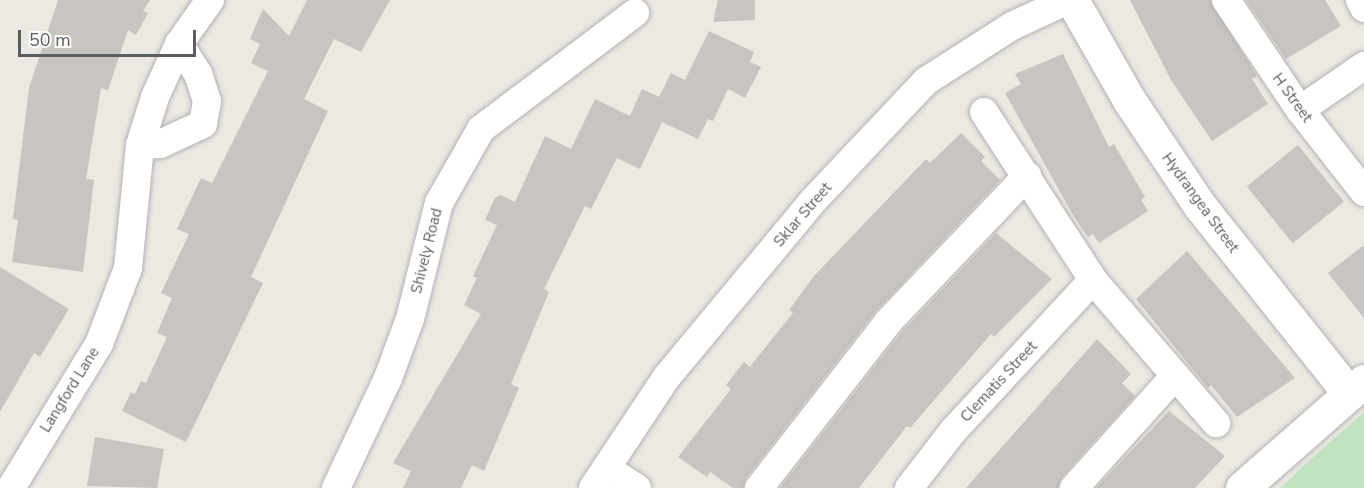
<!DOCTYPE html>
<style>
body{margin:0}
#map{position:relative;width:1364px;height:488px;overflow:hidden;background:#ece9e2;font-family:"Nunito Sans",sans-serif}
div>[style]{position:absolute}
.green>*{inset:0;background:#c1e3bf}
.building>*{inset:0;background:#c8c4bf;transform-origin:0 0}
.roads{filter:drop-shadow(0 0 2px #afb3b7) drop-shadow(0 0 2px #afb3b7)}
.minor>*{height:28px;margin:-14px;padding:0 14px;transform-origin:14px;border-radius:14px;background:#fff}
.tertiary>*{height:33px;margin:-16.5px;padding:0 16.5px;transform-origin:16.5px;border-radius:16.5px;background:#fff}
span{translate:-50% -50%;white-space:nowrap;text-align:center;line-height:1.15;-webkit-text-stroke:4.5px #fff;paint-order:stroke}
.street-label{font-size:15px;color:#5a5e62}
.scale{position:absolute;left:18px;top:30px;width:178px;height:27px;box-sizing:border-box;border:3px solid #5a5e62;border-top:0;padding-left:8px;font-size:18px;line-height:21px;white-space:nowrap;color:#5a5e62;-webkit-text-stroke:4px #fff;paint-order:stroke}
</style>
<div id="map">
<div class="green">
<div style="clip-path:polygon(1364px 412px,1364px 488px,1280px 488px,1311px 459px)"></div>
</div>
<div class="building">
<div style="clip-path:polygon(58px 0,150px 0,143px 11px,148px 13px,136px 35px,128px 30px,108px 90px,101px 88px,86px 179px,94px 180px,83px 272px,12px 262px,18px 220px,13px 219px,29px 88px)"></div>
<div style="clip-path:polygon(307px 0,390px 0,361px 52px,334px 39px,304px 99px,328px 111px,251px 277px,263px 283px,186px 442px,122px 411px,131px 392px,135px 394px,141px 381px,146px 383px,167px 337px,157px 333px,172px 298px,161px 293px,189px 234px,177px 229px,201px 178px,212px 183px,268px 71px,251px 63px,260px 44px,250px 39px,263px 9px,289px 36px)"></div>
<div style="clip-path:polygon(718px 0,755px 0,755px 20px,713px 22px)"></div>
<div style="clip-path:polygon(1130px 0,1210px 0,1257px 76px,1252px 79px,1268px 104px,1212px 141px,1171px 80px)"></div>
<div style="clip-path:polygon(1246px 0,1325px 0,1341px 26px,1286px 59px)"></div>
<div style="clip-path:polygon(709px 31px,754px 52px,750px 62px,761px 67px,745px 98px,728px 89px,713px 121px,708px 119px,698px 139px,662px 122px,640px 169px,617px 158px,591px 209px,585px 206px,544px 289px,549px 292px,511px 384px,519px 388px,484px 471px,472px 465px,461px 488px,403px 488px,411px 471px,393px 463px,481px 314px,464px 305px,477px 278px,473px 276px,497px 225px,485px 220px,495px 198px,501px 195px,515px 202px,545px 136px,571px 149px,595px 99px,630px 116px,642px 89px,659px 97px,671px 73px,685px 80px)"></div>
<div style="clip-path:polygon(1063px 54px,1109px 147px,1114px 144px,1145px 197px,1141px 200px,1148px 211px,1099px 243px,1093px 234px,1088px 237px,1073px 215px,1005px 93px,1021px 84px,1015px 74px)"></div>
<div style="clip-path:polygon(961px 133px,985px 157px,981px 161px,1000px 180px,875px 312px,746px 478px,743px 488px,733px 488px,710px 472px,707px 477px,678px 457px,731px 389px,726px 385px,744px 362px,750px 367px,756px 359px,793px 313px,789px 310px,814px 276px,926px 159px,930px 163px)"></div>
<div style="left:1298px;top:145px;width:73px;height:66px;rotate:51deg"></div>
<div style="clip-path:polygon(996px 233px,1052px 279px,994px 337px,991px 334px,910px 428px,907px 426px,859px 488px,780px 488px,901px 333px)"></div>
<div style="clip-path:polygon(1364px 245px,1364px 318px,1328px 273px)"></div>
<div style="clip-path:polygon(1187px 251px,1295px 378px,1237px 417px,1211px 385px,1208px 388px,1136px 299px)"></div>
<div style="clip-path:polygon(0 267px,69px 309px,40px 357px,34px 353px,0 412px)"></div>
<div style="clip-path:polygon(1097px 339px,1131px 374px,1122px 383px,1135px 396px,1062px 477px,1058px 488px,966px 488px)"></div>
<div style="clip-path:polygon(1169px 411px,1225px 456px,1195px 488px,1096px 488px)"></div>
<div style="clip-path:polygon(95px 437px,164px 449px,157px 488px,87px 486px)"></div>
</div>
<div class="roads">
<div class="minor">
<div style="left:1226px;top:0;width:133px;rotate:56.1deg"></div>
<div style="left:1300px;top:110px;width:104px;rotate:52deg"></div>
<div style="left:1360px;top:0;width:9px;rotate:63deg"></div>
<div style="left:1300px;top:110px;width:78px;rotate:-34.5deg"></div>
<div style="left:984px;top:112px;width:200px;rotate:57deg"></div>
<div style="left:1093px;top:280px;width:189px;rotate:49.3deg"></div>
<div style="left:140px;top:145px;width:20px;rotate:-3deg"></div>
<div style="left:160px;top:144px;width:47px;rotate:-24.9deg"></div>
<div style="left:203px;top:124px;width:23px;rotate:-80deg"></div>
<div style="left:207px;top:101px;width:28px;rotate:-108deg"></div>
<div style="left:198px;top:74px;width:36px;rotate:-122deg"></div>
<div style="left:606px;top:468px;width:37px;rotate:33deg"></div>
<div style="left:11px;top:488px;width:169px;rotate:-58.6deg"></div>
<div style="left:99px;top:344px;width:81px;rotate:-69.1deg"></div>
<div style="left:128px;top:268px;width:124px;rotate:-84.4deg"></div>
<div style="left:140px;top:145px;width:50px;rotate:-72.6deg"></div>
<div style="left:155px;top:97px;width:58px;rotate:-65.6deg"></div>
<div style="left:179px;top:44px;width:54px;rotate:-54.8deg"></div>
<div style="left:336px;top:488px;width:122px;rotate:-64.7deg"></div>
<div style="left:388px;top:378px;width:63px;rotate:-69.6deg"></div>
<div style="left:410px;top:319px;width:120px;rotate:-76deg"></div>
<div style="left:439px;top:203px;width:85px;rotate:-60.4deg"></div>
<div style="left:481px;top:129px;width:193px;rotate:-37deg"></div>
<div style="left:593px;top:488px;width:132px;rotate:-56.4deg"></div>
<div style="left:666px;top:378px;width:229px;rotate:-50.3deg"></div>
<div style="left:812px;top:202px;width:166px;rotate:-46.7deg"></div>
<div style="left:926px;top:81px;width:102px;rotate:-32.6deg"></div>
<div style="left:1012px;top:26px;width:62px;rotate:-24.9deg"></div>
<div style="left:759px;top:488px;width:210px;rotate:-52.1deg"></div>
<div style="left:888px;top:322px;width:202px;rotate:-46.4deg"></div>
<div style="left:909px;top:488px;width:72px;rotate:-52.3deg"></div>
<div style="left:953px;top:431px;width:206px;rotate:-47.2deg"></div>
<div style="left:1074px;top:488px;width:151px;rotate:-48deg"></div>
</div>
<div class="tertiary">
<div style="left:1072px;top:0;width:115px;rotate:60.3deg"></div>
<div style="left:1129px;top:100px;width:128px;rotate:56.2deg"></div>
<div style="left:1200px;top:206px;width:238px;rotate:51.5deg"></div>
<div style="left:1242px;top:488px;width:162px;rotate:-41.3deg"></div>
</div>
</div>
<div class="street-label">
<span style="left:1292px;top:98px;rotate:54deg">H Street</span>
<span style="left:1200px;top:203px;rotate:54deg">Hydrangea Street</span>
<span style="left:803px;top:215px;rotate:-49deg">Sklar Street</span>
<span style="left:427px;top:251px;rotate:-76deg">Shively Road</span>
<span style="left:999px;top:382px;rotate:-47deg">Clematis Street</span>
<span style="left:70px;top:390px;rotate:-58deg">Langford Lane</span>
</div>
<div class="scale">50 m</div>
</div>
